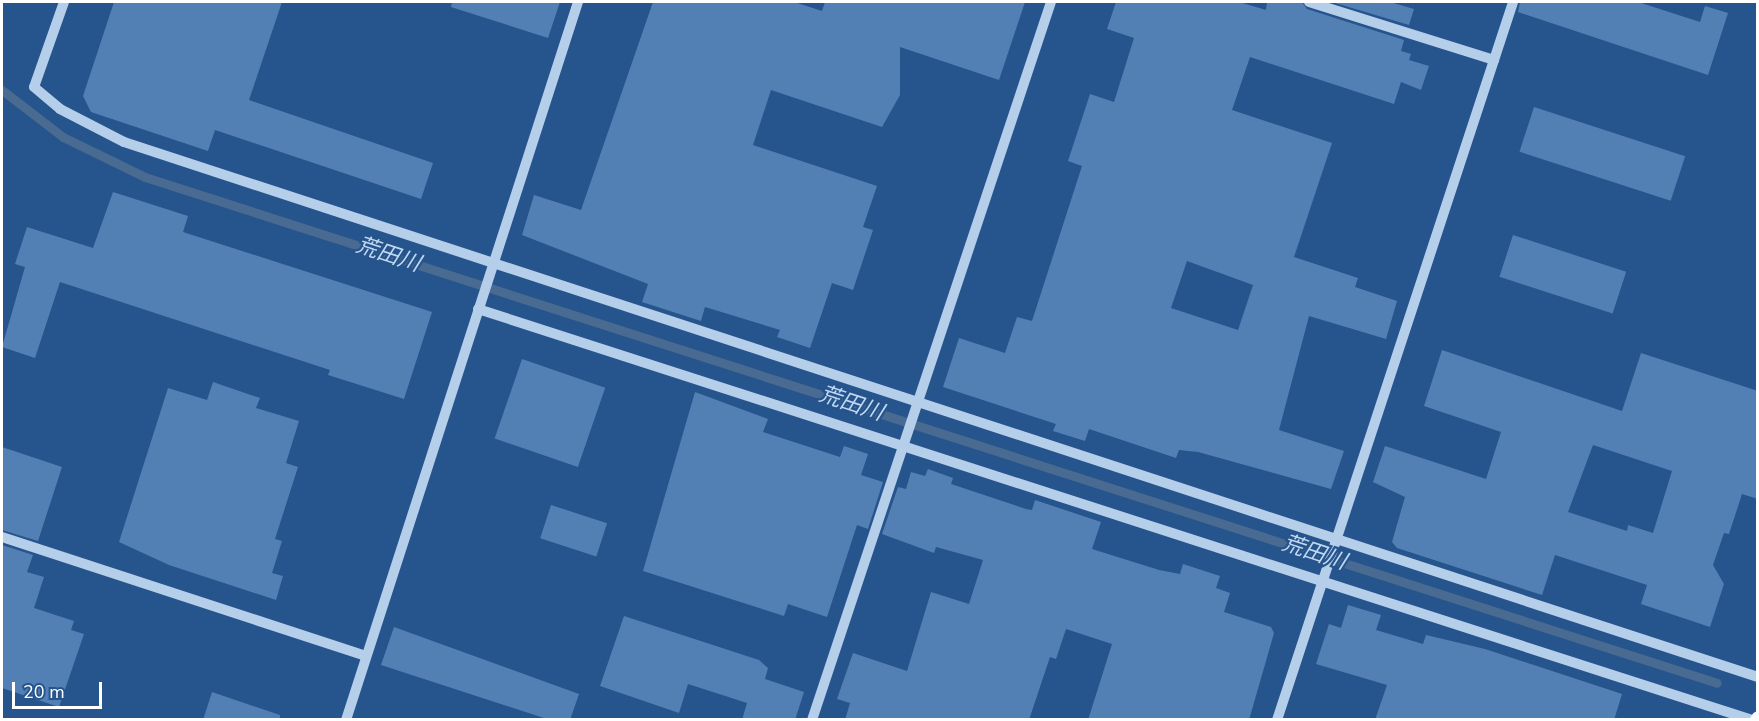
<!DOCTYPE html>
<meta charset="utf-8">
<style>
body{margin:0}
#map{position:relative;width:1759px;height:721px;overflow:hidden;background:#26548c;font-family:"Nunito Sans","Noto Sans JP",sans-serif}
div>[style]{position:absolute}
.stream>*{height:9px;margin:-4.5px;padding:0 4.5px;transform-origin:4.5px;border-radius:4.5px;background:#496a91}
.building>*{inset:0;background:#5380b4;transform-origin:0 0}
.minor>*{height:10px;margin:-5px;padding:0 5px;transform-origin:5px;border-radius:5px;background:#b5ceea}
.major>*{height:15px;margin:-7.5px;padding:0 7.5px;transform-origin:7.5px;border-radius:7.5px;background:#f9fbfe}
span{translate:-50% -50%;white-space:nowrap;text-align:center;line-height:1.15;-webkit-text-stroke:4.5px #26548c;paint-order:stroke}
.water-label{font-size:22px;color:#c1d8f1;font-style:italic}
.frame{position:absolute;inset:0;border:3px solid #fff;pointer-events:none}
.scale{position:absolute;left:12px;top:682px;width:90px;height:27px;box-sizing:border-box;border:3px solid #fff;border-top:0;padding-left:8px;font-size:18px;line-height:21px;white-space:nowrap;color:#fff;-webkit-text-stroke:4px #26548c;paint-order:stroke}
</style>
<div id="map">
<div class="stream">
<div style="left:2px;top:90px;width:77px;rotate:37.6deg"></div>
<div style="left:63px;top:137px;width:91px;rotate:26deg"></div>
<div style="left:145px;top:177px;width:1651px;rotate:17.84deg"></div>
</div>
<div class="building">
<div style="clip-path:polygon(114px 2px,282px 2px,249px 100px,433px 163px,421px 199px,215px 130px,208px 151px,91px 112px,83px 96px)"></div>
<div style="clip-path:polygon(452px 2px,560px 2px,548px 38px,451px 7px)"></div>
<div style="clip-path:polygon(653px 2px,794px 2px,822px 11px,825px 2px,1025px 2px,999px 80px,900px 47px,900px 95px,882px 127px,771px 90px,753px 145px,877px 186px,863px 227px,873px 230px,853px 290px,832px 283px,810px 348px,777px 337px,780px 330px,705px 307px,701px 321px,642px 302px,648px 284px,522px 235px,534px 195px,581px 210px)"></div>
<div style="clip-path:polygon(evenodd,1116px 2px,1239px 2px,1266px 10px,1267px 2px,1302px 2px,1307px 9px,1404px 40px,1401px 51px,1411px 54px,1409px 60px,1429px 66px,1421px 90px,1401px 82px,1394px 104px,1250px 57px,1232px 110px,1332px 143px,1294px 257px,1358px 278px,1355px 287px,1397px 301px,1386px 339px,1309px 316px,1279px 430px,1344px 451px,1331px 489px,1198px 452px,1179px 450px,1176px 458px,1089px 429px,1085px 441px,1053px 431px,1056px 424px,943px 387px,959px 338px,1005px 353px,1017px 317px,1032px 321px,1082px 166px,1068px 161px,1090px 94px,1114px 102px,1134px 38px,1107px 29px,1116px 2px,1187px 261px,1253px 285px,1238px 330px,1171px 308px,1187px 261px)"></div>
<div style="clip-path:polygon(1332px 2px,1390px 2px,1414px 9px,1409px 25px)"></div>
<div style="clip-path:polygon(1520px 2px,1638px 2px,1700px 22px,1705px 6px,1728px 13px,1708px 75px,1518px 12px)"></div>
<div style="left:1534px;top:107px;width:159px;height:47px;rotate:18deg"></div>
<div style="clip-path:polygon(113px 192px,188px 216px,183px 232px,432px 312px,404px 399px,328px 375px,330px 370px,60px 282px,35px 358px,2px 347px,25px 267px,15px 264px,27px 227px,93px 248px)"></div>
<div style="left:1513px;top:235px;width:119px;height:44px;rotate:18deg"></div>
<div style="clip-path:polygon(evenodd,1442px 350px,1622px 411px,1641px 353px,1758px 391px,1758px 499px,1742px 494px,1729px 534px,1724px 533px,1713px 565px,1724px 584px,1710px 627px,1641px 604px,1647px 585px,1555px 555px,1542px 595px,1397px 548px,1392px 542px,1405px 497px,1373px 482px,1385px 446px,1486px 479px,1501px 432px,1424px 406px,1442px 350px,1593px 445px,1672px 471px,1653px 533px,1628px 525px,1627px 531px,1568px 512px,1593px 445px)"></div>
<div style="left:522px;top:359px;width:88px;height:84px;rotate:19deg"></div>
<div style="clip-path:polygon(213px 382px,260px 398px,256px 408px,299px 421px,286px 463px,298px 467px,275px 539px,282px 541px,272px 573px,283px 576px,276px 600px,169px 565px,119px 542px,168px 388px,207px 400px)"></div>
<div style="clip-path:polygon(695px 392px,768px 419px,763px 432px,840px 457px,844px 446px,868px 454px,861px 475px,883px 482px,868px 529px,857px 525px,827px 617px,788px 604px,784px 616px,643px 571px)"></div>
<div style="clip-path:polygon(2px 447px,62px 467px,38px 541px,2px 530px)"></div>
<div style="clip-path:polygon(928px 469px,953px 478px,951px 484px,1026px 509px,1032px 510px,1035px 500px,1101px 522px,1092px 549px,1159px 570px,1180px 574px,1183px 564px,1220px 576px,1216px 588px,1230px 593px,1224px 612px,1271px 627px,1274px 633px,1249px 720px,1088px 720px,1112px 644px,1066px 629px,1056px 659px,1050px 657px,1029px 720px,845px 720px,850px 703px,837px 699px,853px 653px,907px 671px,931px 592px,969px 604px,983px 560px,936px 547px,934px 553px,882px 534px,898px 487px,906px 489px,911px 472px,925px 476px)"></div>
<div style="left:551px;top:505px;width:59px;height:35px;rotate:18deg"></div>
<div style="clip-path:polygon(2px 545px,33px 555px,27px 572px,44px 577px,34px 608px,74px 621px,71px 630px,84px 634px,59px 707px,2px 688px)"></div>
<div style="clip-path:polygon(1348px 605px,1381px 615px,1376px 630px,1423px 644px,1426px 635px,1485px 649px,1622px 694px,1614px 720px,1375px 720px,1387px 685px,1316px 664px,1329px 624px,1341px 628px)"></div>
<div style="clip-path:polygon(624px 616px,759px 660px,768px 668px,765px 679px,804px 692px,795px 720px,742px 720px,747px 703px,688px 684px,679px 713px,600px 686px)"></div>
<div style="clip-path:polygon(394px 627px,579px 694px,570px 720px,550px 720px,381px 665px)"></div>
<div style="clip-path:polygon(212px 692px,280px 715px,280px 720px,203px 720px)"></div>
</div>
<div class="minor">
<div style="left:64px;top:2px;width:90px;rotate:109.4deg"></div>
<div style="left:34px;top:87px;width:34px;rotate:40deg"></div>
<div style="left:60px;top:109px;width:72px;rotate:27.3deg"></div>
<div style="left:124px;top:142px;width:1719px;rotate:18.13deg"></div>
<div style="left:1309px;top:2px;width:194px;rotate:17.4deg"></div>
<div style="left:478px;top:309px;width:1339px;rotate:17.88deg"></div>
<div style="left:2px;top:537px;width:383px;rotate:18.1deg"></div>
<div style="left:346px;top:720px;width:755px;rotate:-72.09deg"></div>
<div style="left:812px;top:720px;width:757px;rotate:-71.59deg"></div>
<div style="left:1277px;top:720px;width:756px;rotate:-71.8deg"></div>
</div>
<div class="major">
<div style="left:1757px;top:720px;width:2px;rotate:-63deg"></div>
</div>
<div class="water-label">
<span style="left:388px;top:255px;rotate:18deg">荒田川</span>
<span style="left:851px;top:404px;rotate:18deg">荒田川</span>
<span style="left:1314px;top:553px;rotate:18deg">荒田川</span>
</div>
<div class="frame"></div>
<div class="scale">20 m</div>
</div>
